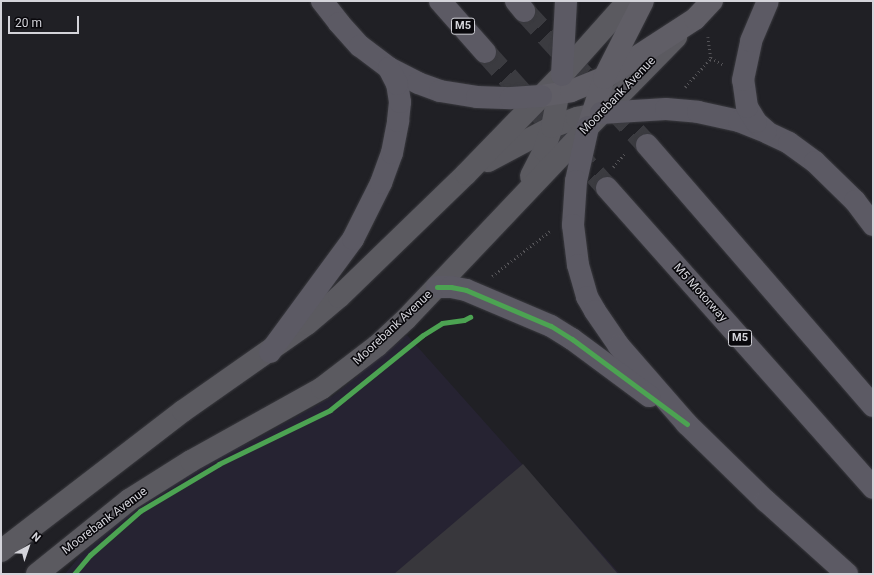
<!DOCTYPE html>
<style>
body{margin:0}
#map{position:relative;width:874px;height:575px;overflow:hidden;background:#202025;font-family:Roboto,sans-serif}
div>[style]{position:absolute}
.built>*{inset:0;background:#262332}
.building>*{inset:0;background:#38373c}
.motorway-tunnel>*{height:22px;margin-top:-11px;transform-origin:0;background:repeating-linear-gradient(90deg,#3b3b40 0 22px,transparent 0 33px)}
.path>*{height:2.5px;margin-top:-1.25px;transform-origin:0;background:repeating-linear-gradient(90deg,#555458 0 1px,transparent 0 4px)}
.roads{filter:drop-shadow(0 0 1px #3a3a3f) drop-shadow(0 0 1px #3a3a3f)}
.secondary>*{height:22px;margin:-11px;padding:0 11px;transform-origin:11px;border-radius:11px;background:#5b5a60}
.primary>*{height:22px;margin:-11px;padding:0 11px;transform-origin:11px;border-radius:11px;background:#605e66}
.motorway>*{height:22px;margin:-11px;padding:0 11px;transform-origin:11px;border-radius:11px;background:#5c5a64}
.cycleway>*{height:5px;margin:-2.5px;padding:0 2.5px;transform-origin:2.5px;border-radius:2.5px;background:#4ca352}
span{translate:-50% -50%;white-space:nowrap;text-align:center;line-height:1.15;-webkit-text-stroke:3px #09080c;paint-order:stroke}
.shield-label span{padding:1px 3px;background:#09080c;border:1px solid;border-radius:3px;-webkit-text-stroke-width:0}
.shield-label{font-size:11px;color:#d4d4da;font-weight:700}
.street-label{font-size:12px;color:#d4d4da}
.frame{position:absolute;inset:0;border:2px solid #d4d4da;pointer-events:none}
.north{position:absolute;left:8px;top:527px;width:40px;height:40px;-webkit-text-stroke:3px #09080c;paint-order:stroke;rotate:40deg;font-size:11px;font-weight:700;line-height:16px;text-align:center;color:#d4d4da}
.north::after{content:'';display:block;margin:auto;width:14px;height:18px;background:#d4d4da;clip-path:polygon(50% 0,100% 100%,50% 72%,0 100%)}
.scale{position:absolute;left:8px;top:16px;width:71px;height:18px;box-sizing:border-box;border:2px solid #d4d4da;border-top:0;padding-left:5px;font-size:12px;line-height:14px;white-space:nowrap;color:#d4d4da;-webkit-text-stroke:3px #09080c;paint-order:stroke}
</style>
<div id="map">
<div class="built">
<div style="clip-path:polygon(407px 335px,620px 574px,65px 574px,79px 557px,127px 514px,186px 473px,256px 439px,333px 396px)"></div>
</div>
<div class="building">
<div style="clip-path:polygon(523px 464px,618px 574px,394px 574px)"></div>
</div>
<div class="motorway-tunnel">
<div style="left:524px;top:11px;width:182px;rotate:47.5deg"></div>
<div style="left:485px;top:52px;width:183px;rotate:48.1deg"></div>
</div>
<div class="path">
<div style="left:708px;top:37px;width:21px;rotate:82deg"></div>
<div style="left:685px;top:87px;width:39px;rotate:-48deg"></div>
<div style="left:711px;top:58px;width:15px;rotate:28deg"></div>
<div style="left:613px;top:167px;width:18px;rotate:-49deg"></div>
<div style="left:492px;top:276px;width:73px;rotate:-37.8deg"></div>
</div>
<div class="roads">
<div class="secondary">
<div style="left:488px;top:161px;width:72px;rotate:-28deg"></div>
<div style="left:552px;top:127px;width:27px;rotate:-20deg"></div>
<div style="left:577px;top:118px;width:25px;rotate:-12deg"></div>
<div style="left:531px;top:176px;width:29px;rotate:-63deg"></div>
<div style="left:544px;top:150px;width:24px;rotate:-71deg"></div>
<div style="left:552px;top:127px;width:53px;rotate:-79.1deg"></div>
<div style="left:1px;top:551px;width:230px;rotate:-37.6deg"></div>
<div style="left:183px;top:411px;width:151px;rotate:-35.1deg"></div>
<div style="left:307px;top:324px;width:42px;rotate:-40.2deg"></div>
<div style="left:339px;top:297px;width:177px;rotate:-44.1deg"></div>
<div style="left:466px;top:174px;width:138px;rotate:-45.9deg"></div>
<div style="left:562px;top:75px;width:99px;rotate:-48.3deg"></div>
<div style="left:37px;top:574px;width:118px;rotate:-38.8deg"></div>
<div style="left:129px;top:500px;width:73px;rotate:-32.2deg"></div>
<div style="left:191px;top:461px;width:150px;rotate:-29.1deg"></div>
<div style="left:322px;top:388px;width:69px;rotate:-37.4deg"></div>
<div style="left:377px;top:346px;width:40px;rotate:-43deg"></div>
<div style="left:406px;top:319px;width:265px;rotate:-46.5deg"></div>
<div style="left:588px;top:127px;width:126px;rotate:-45.6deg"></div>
</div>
<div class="primary">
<div style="left:541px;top:96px;width:30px;rotate:-9deg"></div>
<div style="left:571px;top:91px;width:35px;rotate:-22deg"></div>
<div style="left:604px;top:78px;width:108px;rotate:-33deg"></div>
<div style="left:695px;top:19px;width:25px;rotate:-47deg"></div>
<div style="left:588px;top:127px;width:52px;rotate:-71.9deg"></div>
<div style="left:604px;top:78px;width:86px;rotate:-63.1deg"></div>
</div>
<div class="motorway">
<div style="left:322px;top:1px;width:28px;rotate:52deg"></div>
<div style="left:339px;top:23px;width:31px;rotate:48deg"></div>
<div style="left:360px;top:46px;width:36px;rotate:37deg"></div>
<div style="left:389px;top:68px;width:33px;rotate:27deg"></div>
<div style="left:418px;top:83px;width:23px;rotate:20deg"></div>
<div style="left:440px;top:91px;width:37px;rotate:9deg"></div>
<div style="left:477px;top:97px;width:34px;rotate:2deg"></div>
<div style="left:511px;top:98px;width:30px;rotate:-4deg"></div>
<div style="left:440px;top:1px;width:68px;rotate:48.6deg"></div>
<div style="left:516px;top:1px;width:13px;rotate:51deg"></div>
<div style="left:562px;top:75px;width:74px;rotate:-86.9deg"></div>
<div style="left:601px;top:113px;width:65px;rotate:-3.5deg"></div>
<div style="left:666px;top:109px;width:32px;rotate:5deg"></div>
<div style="left:698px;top:112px;width:42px;rotate:12.4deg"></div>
<div style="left:739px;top:121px;width:31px;rotate:22deg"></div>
<div style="left:768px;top:133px;width:23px;rotate:25deg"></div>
<div style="left:789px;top:143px;width:32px;rotate:36deg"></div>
<div style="left:815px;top:162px;width:56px;rotate:44.3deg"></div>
<div style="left:855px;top:201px;width:30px;rotate:53deg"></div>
<div style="left:588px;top:127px;width:55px;rotate:102.5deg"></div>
<div style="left:576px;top:181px;width:44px;rotate:93.9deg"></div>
<div style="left:573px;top:225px;width:40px;rotate:82.9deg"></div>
<div style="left:578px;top:265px;width:33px;rotate:74deg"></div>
<div style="left:587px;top:297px;width:16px;rotate:60deg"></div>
<div style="left:595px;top:311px;width:42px;rotate:55.6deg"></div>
<div style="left:619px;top:346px;width:103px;rotate:48.9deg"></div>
<div style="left:687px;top:424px;width:110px;rotate:44.3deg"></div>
<div style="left:766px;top:501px;width:109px;rotate:42deg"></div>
<div style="left:766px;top:131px;width:13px;rotate:-138deg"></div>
<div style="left:756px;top:122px;width:17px;rotate:-121deg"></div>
<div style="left:747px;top:107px;width:27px;rotate:-98deg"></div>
<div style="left:743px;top:80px;width:40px;rotate:-78deg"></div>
<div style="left:751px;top:41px;width:43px;rotate:-67deg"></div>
<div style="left:647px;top:145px;width:345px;rotate:49.1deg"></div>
<div style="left:607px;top:188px;width:401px;rotate:48.4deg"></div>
<div style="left:437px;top:287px;width:14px"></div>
<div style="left:451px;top:287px;width:15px;rotate:11deg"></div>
<div style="left:466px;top:290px;width:92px;rotate:23deg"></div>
<div style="left:551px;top:326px;width:25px;rotate:32deg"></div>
<div style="left:572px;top:339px;width:96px;rotate:36.5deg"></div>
<div style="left:270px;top:352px;width:140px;rotate:-53.7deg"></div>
<div style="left:353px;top:239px;width:63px;rotate:-63.4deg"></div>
<div style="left:381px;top:183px;width:32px;rotate:-70deg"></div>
<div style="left:392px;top:153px;width:33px;rotate:-79deg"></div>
<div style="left:398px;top:121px;width:19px;rotate:-84deg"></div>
<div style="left:400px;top:102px;width:18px;rotate:-99deg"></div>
<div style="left:397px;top:84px;width:18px;rotate:-117deg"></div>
</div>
</div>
<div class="cycleway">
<div style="left:437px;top:287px;width:14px"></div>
<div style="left:451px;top:287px;width:15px;rotate:11deg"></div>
<div style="left:466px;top:290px;width:92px;rotate:23deg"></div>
<div style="left:551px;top:326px;width:25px;rotate:32deg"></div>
<div style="left:572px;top:339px;width:143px;rotate:36.5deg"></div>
<div style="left:74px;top:574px;width:25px;rotate:-50deg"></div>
<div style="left:90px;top:555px;width:67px;rotate:-41.3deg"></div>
<div style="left:140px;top:511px;width:92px;rotate:-30.7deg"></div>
<div style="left:219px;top:464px;width:123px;rotate:-25.9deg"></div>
<div style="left:330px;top:410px;width:119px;rotate:-38.9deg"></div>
<div style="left:423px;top:335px;width:22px;rotate:-32deg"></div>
<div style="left:442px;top:323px;width:22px;rotate:-8deg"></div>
<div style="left:464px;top:320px;width:7px;rotate:-27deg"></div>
</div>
<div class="shield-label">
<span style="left:463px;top:26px">M5</span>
<span style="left:740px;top:338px">M5</span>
</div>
<div class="street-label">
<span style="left:618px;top:96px;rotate:-46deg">Moorebank Avenue</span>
<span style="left:700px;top:293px;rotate:48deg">M5 Motorway</span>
<span style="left:393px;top:328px;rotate:-43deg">Moorebank Avenue</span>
<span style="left:105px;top:521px;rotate:-37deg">Moorebank Avenue</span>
</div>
<div class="frame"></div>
<div class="north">N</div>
<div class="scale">20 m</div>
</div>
